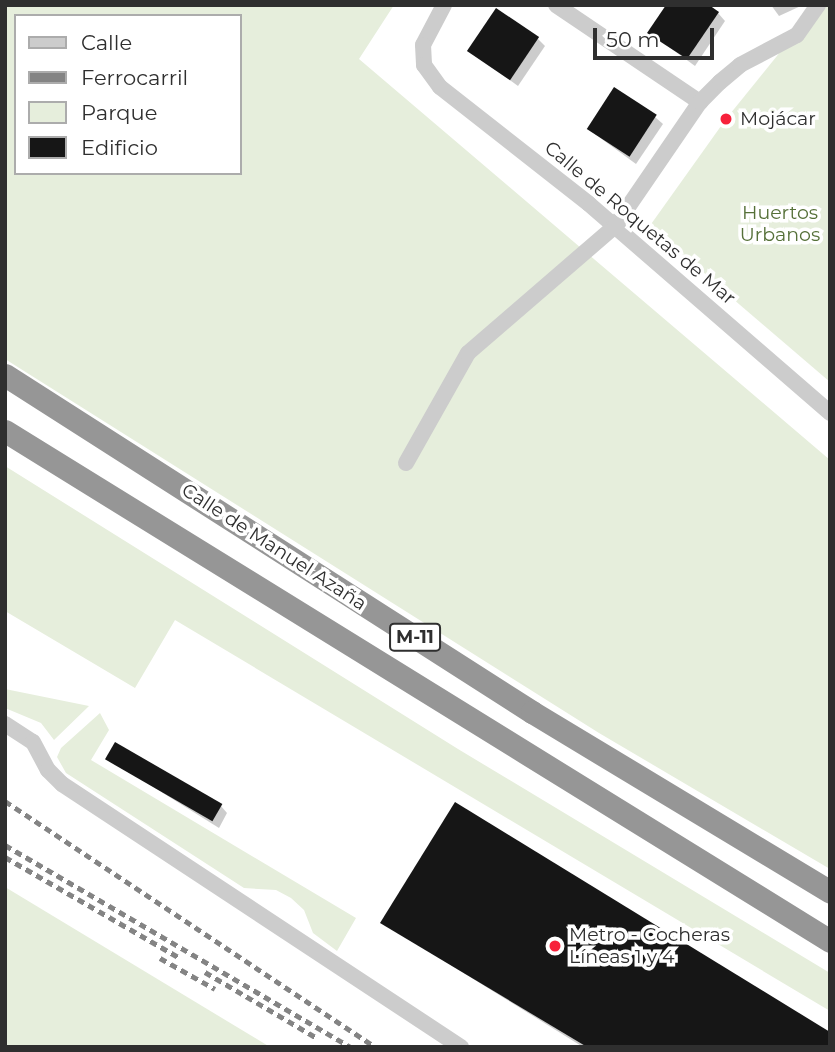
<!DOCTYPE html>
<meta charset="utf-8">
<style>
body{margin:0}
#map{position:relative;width:835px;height:1052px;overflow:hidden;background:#fff;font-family:Montserrat,sans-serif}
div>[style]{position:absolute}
.green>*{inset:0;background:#e6eedc}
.shadow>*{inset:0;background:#0003}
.building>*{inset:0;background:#161616;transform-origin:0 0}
.minor>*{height:16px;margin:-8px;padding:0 8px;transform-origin:8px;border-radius:8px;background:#ccc}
.highway>*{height:23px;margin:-11.5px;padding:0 11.5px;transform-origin:11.5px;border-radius:11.5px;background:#969696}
.rail>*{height:5px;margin-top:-2.5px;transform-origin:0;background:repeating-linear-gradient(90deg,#848484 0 7px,transparent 0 12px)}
.dots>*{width:19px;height:19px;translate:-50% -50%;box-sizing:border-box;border:4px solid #fff;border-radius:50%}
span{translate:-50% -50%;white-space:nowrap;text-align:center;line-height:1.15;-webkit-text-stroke:7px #fff;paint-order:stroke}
.shield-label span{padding:2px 5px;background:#fff;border:2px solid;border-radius:5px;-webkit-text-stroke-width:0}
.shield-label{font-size:18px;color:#2f2f2f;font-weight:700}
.poi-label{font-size:19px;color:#2f2f2f}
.left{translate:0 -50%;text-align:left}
.park-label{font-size:19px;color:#557038}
.street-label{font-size:19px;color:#2f2f2f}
.frame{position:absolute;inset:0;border:7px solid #2f2f2f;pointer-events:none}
.legend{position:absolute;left:14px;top:14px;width:228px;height:161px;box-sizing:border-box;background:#fff;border:2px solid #acacac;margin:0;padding:9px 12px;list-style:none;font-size:21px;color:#2f2f2f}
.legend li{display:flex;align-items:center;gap:14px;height:35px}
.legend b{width:35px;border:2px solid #acacac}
.scale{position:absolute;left:593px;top:28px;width:121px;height:32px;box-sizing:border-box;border:4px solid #2f2f2f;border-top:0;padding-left:9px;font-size:21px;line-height:24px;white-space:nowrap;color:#2f2f2f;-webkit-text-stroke:5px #fff;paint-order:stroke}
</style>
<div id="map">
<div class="green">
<div style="clip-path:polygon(evenodd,5px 5px,394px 5px,359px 59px,830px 460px,830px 869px,599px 733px,5px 359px,5px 5px,16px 16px,240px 16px,240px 173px,16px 173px,16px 16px)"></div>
<div style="clip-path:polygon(818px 5px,830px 5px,830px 382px,649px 227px,726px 119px)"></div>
<div style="clip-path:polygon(5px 466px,458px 749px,830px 973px,830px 1011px,175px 620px,135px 688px,5px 611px)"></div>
<div style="clip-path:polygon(5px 689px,89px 706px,54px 740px,41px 723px,5px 708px)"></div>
<div style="clip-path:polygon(100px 713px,109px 730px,91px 760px,356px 918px,337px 951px,313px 933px,304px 910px,291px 898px,276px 890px,244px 888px,66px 773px,57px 757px,61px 748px)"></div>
<div style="clip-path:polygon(5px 887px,270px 1047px,5px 1047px)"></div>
</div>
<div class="shadow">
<div style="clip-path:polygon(771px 5px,803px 5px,779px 16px)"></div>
<div style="clip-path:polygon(718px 13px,725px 21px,695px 66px,650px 33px)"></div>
<div style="clip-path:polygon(538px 39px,545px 46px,518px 86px,469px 51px)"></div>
<div style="clip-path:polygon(655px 117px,663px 124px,636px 164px,588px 129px)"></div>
<div style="clip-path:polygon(107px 758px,221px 806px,227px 813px,219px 828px)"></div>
<div style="clip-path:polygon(383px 923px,830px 1047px,583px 1047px)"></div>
</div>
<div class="building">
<div style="clip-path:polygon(666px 5px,709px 5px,719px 12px,687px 59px,647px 33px)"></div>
<div style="left:496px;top:8px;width:52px;height:52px;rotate:34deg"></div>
<div style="left:614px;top:87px;width:51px;height:50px;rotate:33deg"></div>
<div style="left:115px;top:742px;width:124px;height:20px;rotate:30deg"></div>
<div style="clip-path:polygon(455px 802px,830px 1032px,830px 1047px,587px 1047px,380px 923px)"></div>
</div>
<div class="minor">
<div style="left:444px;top:5px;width:45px;rotate:117.7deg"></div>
<div style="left:423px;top:45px;width:20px;rotate:87deg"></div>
<div style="left:424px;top:65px;width:27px;rotate:54deg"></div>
<div style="left:440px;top:87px;width:189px;rotate:38.1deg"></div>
<div style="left:589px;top:204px;width:319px;rotate:40.9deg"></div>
<div style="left:556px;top:5px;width:174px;rotate:34deg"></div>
<div style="left:406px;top:463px;width:126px;rotate:-60.6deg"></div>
<div style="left:468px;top:353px;width:194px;rotate:-40.8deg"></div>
<div style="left:615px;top:226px;width:150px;rotate:-55.6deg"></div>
<div style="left:700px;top:102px;width:28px;rotate:-45deg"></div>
<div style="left:720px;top:82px;width:26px;rotate:-40deg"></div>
<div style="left:740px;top:65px;width:64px;rotate:-27.8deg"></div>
<div style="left:797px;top:35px;width:37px;rotate:-55deg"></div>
<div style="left:5px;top:724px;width:33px;rotate:33deg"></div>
<div style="left:33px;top:742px;width:32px;rotate:62deg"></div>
<div style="left:48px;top:770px;width:20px;rotate:45deg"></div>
<div style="left:62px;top:784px;width:478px;rotate:33.4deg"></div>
</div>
<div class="highway">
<div style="left:5px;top:375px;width:626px;rotate:32.6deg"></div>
<div style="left:532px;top:712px;width:348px;rotate:31.1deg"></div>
<div style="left:5px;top:431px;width:970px;rotate:31.72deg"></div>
</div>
<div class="rail">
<div style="left:5px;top:801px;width:444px;rotate:33.6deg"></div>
<div style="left:5px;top:845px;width:401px;rotate:30.3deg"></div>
<div style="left:5px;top:857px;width:200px;rotate:30deg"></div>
<div style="left:160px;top:958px;width:63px;rotate:29.4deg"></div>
<div style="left:205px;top:972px;width:130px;rotate:30.5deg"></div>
</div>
<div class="dots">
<div style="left:726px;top:119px;background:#f7213b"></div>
<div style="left:555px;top:946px;background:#f7213b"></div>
</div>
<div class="shield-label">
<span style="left:415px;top:637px">M-11</span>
</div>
<div class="poi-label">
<span class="left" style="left:740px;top:119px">Mojácar</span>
<span class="left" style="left:569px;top:946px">Metro - Cocheras<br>Líneas 1 y 4</span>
</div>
<div class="park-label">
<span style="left:780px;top:224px">Huertos<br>Urbanos</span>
</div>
<div class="street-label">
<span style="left:640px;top:223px;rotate:40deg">Calle de Roquetas de Mar</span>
<span style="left:274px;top:547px;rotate:33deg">Calle de Manuel Azaña</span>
</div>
<div class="frame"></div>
<ul class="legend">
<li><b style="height:9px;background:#ccc"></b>Calle</li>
<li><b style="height:9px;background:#848484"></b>Ferrocarril</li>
<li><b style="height:19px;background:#e6eedc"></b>Parque</li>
<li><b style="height:19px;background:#161616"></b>Edificio</li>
</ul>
<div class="scale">50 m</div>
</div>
